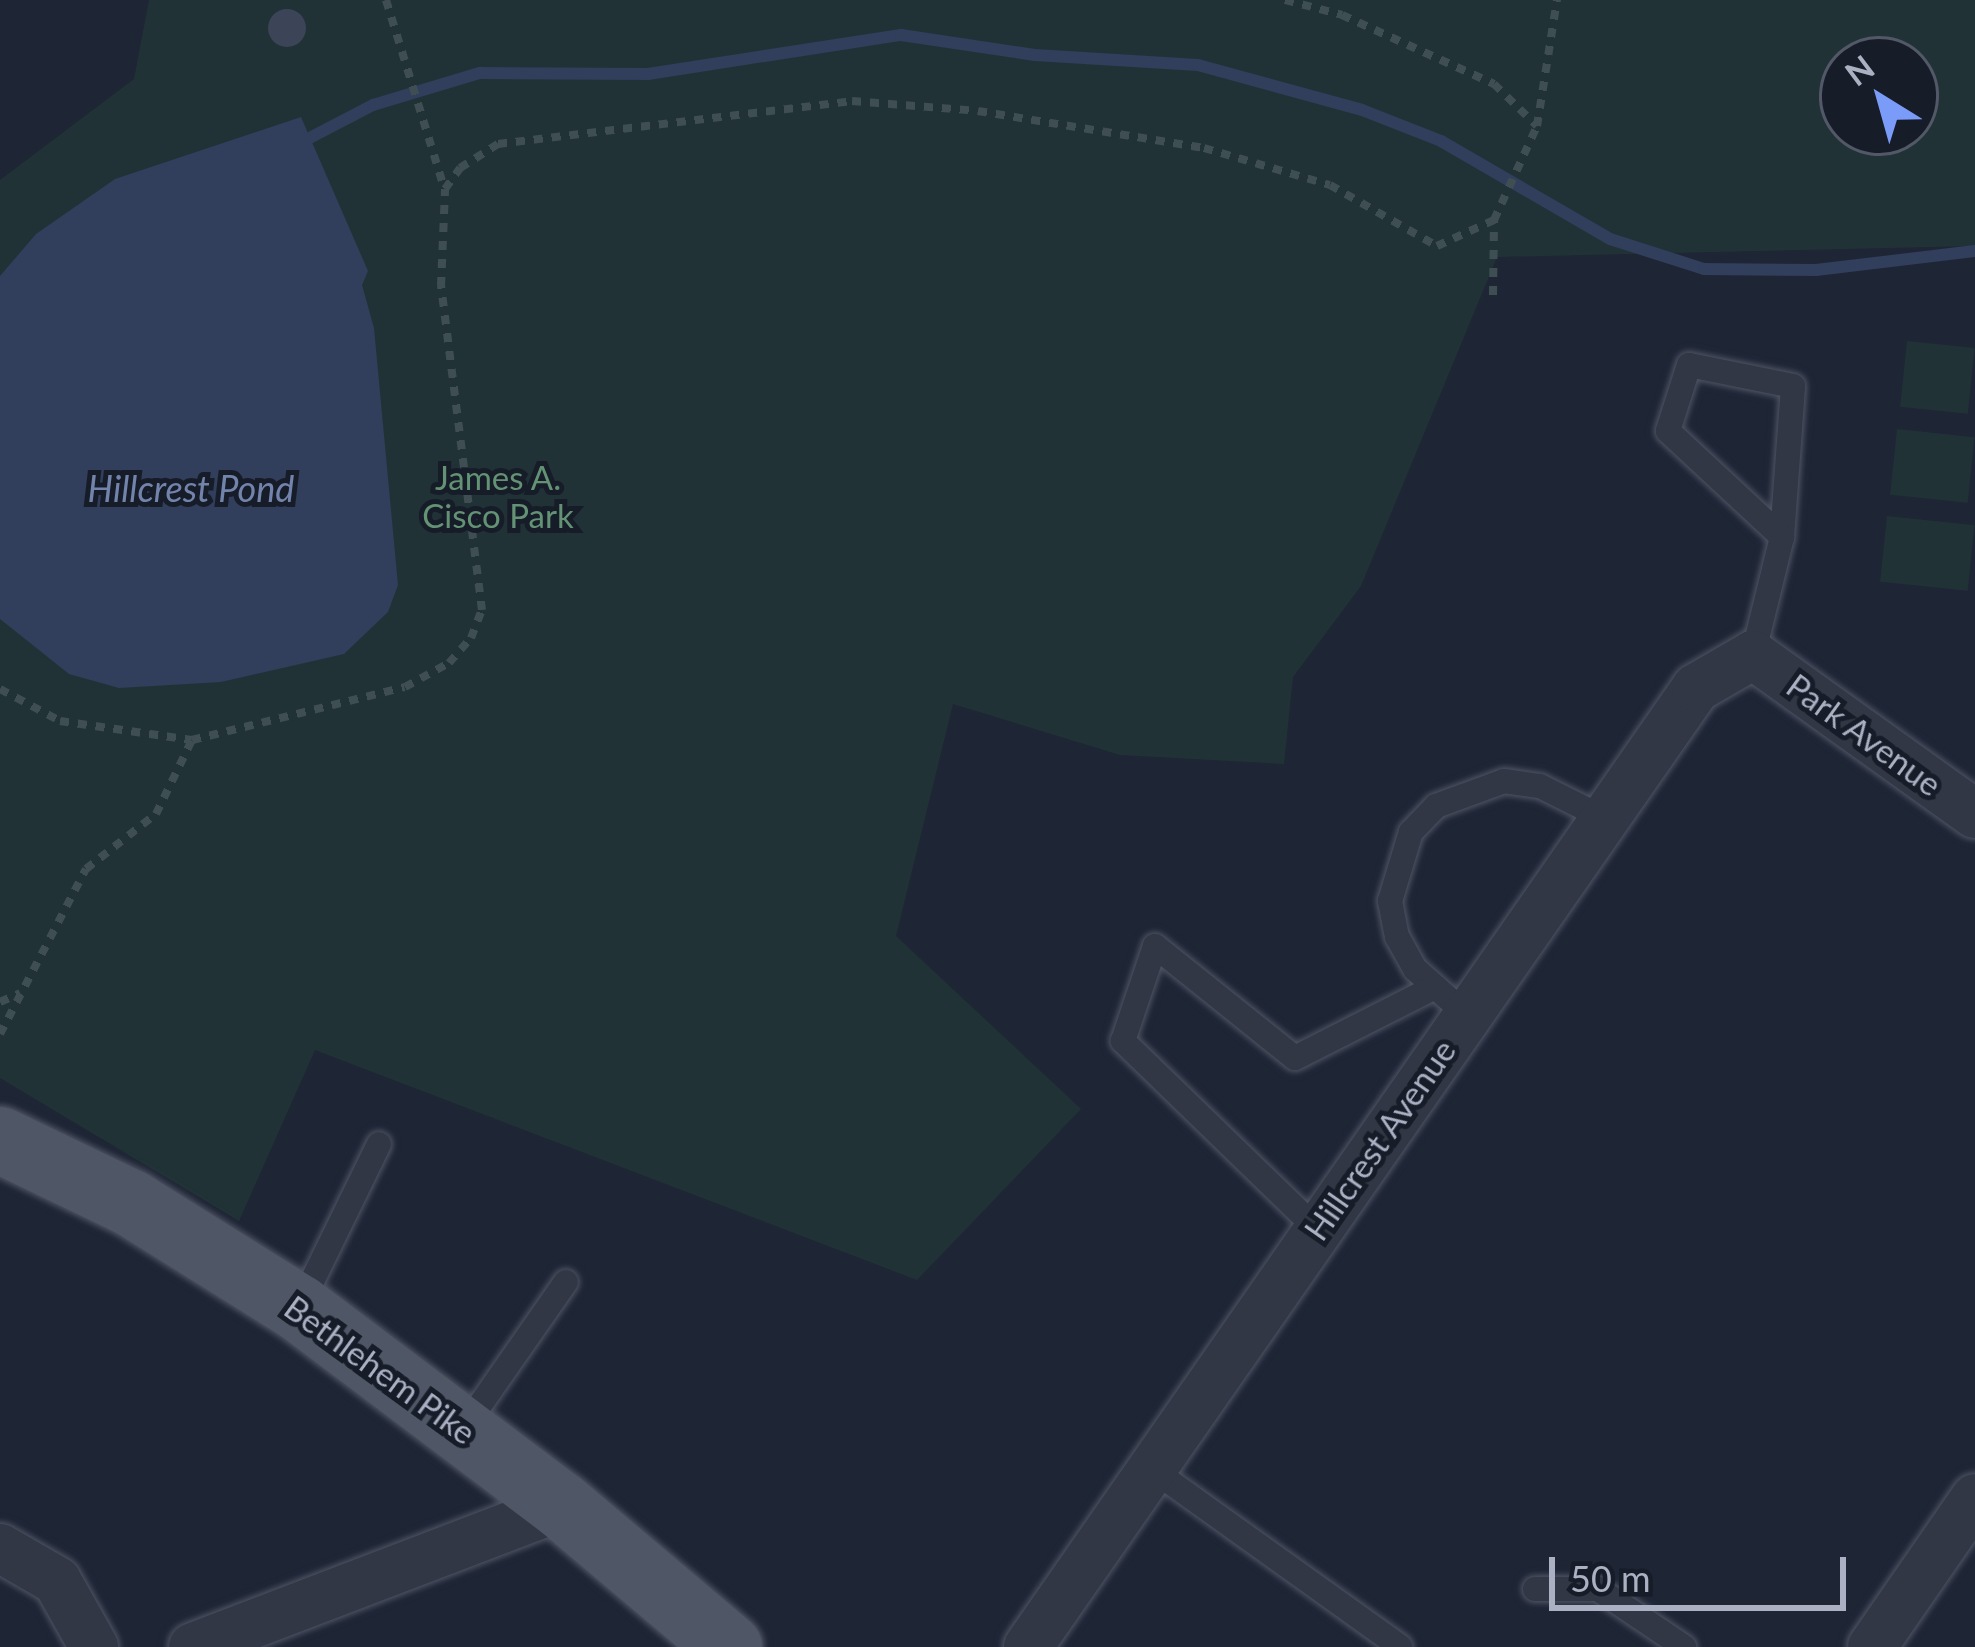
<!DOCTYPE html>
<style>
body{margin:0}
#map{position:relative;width:1975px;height:1647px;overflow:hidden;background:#1e2535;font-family:Lato,sans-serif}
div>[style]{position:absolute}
.green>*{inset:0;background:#213237;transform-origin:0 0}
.water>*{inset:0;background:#313e5c}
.stream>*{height:12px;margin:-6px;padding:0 6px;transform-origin:6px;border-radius:6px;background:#313e5c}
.building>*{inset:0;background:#3c4458}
.round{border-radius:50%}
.path>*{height:8px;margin-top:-4px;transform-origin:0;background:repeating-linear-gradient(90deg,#3e4e53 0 9px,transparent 0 18px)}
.roads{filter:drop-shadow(0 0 3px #4f5464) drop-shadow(0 0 3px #4f5464)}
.lane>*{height:24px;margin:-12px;padding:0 12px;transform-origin:12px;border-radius:12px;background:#323745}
.street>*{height:48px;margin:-24px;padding:0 24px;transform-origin:24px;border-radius:24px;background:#323745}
.primary>*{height:66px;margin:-33px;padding:0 33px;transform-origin:33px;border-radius:33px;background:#4f5666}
span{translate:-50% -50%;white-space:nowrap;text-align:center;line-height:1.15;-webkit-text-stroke:10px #171c29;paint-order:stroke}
.park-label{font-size:33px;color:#639274}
.street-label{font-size:33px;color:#abb1c3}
.water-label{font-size:36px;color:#7384ac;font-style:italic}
.north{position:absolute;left:1819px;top:36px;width:120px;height:120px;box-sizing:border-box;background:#171c29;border:3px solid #525867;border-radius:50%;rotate:323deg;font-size:33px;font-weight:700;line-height:48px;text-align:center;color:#abb1c3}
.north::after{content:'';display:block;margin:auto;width:42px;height:54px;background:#7b9bf8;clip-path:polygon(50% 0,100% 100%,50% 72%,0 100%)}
.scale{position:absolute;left:1549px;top:1557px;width:297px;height:54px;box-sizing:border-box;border:6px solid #abb1c3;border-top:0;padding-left:15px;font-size:36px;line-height:42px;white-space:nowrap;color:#abb1c3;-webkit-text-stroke:9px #171c29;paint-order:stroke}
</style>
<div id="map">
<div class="green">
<div style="clip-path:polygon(evenodd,149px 0,1975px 0,1975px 246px,1497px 257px,1361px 586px,1293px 677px,1284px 764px,1120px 755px,953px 704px,896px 936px,1081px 1109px,917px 1280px,315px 1050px,239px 1221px,0 1078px,0 180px,134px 79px,149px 0,1843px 60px,1915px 60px,1915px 132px,1843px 132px,1843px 60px)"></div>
<div style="left:1907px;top:341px;width:68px;height:66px;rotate:6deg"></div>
<div style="left:1897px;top:429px;width:78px;height:66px;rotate:6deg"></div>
<div style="left:1887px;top:516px;width:88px;height:66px;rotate:6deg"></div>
</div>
<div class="water">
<div style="clip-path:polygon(301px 117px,368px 271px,362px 285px,374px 328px,398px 585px,388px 612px,344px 654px,221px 682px,119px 688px,69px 674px,0 619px,0 276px,36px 234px,115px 179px)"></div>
</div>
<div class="stream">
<div style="left:298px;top:144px;width:85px;rotate:-27.5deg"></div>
<div style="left:373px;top:105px;width:112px;rotate:-16.7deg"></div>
<div style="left:480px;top:73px;width:168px;rotate:0.3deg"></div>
<div style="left:648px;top:74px;width:256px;rotate:-8.8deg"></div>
<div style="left:901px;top:35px;width:135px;rotate:8.5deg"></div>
<div style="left:1035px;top:55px;width:163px;rotate:3.5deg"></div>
<div style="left:1198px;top:65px;width:170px;rotate:15.3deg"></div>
<div style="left:1362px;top:110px;width:85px;rotate:21.4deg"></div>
<div style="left:1441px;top:141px;width:195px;rotate:30.1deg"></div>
<div style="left:1610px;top:239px;width:99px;rotate:17.7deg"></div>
<div style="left:1704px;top:269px;width:112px;rotate:0.5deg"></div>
<div style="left:1816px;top:270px;width:160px;rotate:-6.8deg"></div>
</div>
<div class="building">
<div class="round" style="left:268px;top:9px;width:38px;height:38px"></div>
</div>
<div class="path">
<div style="left:386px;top:0;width:196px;rotate:72.8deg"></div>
<div style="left:1285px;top:0;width:59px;rotate:14.7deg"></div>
<div style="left:1342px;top:15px;width:167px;rotate:24.4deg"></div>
<div style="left:1494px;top:84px;width:60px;rotate:44.3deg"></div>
<div style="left:1493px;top:295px;width:75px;rotate:-89.2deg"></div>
<div style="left:1494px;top:220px;width:103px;rotate:-65.4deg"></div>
<div style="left:1537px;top:126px;width:128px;rotate:-81deg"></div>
<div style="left:0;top:689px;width:68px;rotate:28.1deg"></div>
<div style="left:60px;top:721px;width:133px;rotate:8.2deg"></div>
<div style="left:0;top:1002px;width:22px;rotate:-24deg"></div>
<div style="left:0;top:1034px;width:186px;rotate:-62.5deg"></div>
<div style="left:86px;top:869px;width:89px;rotate:-38.2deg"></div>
<div style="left:156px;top:814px;width:82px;rotate:-64.1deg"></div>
<div style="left:192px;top:740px;width:219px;rotate:-14deg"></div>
<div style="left:405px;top:687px;width:50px;rotate:-28.6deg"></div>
<div style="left:449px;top:663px;width:33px;rotate:-49deg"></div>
<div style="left:471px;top:638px;width:30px;rotate:-69deg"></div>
<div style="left:482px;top:610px;width:327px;rotate:-97.2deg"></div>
<div style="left:441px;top:286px;width:97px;rotate:-87.6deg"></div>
<div style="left:445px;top:189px;width:26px;rotate:-54deg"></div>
<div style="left:460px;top:168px;width:45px;rotate:-32.3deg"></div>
<div style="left:498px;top:144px;width:357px;rotate:-6.9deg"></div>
<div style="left:852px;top:101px;width:126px;rotate:4.5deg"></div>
<div style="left:978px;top:111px;width:229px;rotate:9.3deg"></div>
<div style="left:1204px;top:148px;width:131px;rotate:16.4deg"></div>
<div style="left:1330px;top:185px;width:123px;rotate:29.7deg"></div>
<div style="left:1437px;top:246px;width:63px;rotate:-24.5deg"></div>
</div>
<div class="roads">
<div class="lane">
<div style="left:1753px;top:655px;width:122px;rotate:-76.2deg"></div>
<div style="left:1782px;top:537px;width:151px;rotate:-85.8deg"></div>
<div style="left:1793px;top:386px;width:106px;rotate:-168.6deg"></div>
<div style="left:1689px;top:365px;width:69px;rotate:107.7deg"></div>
<div style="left:1668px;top:431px;width:156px;rotate:42.9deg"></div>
<div style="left:1467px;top:1015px;width:69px;rotate:-138.5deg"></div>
<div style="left:1415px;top:969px;width:37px;rotate:-119deg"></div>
<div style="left:1397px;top:937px;width:37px;rotate:-101deg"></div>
<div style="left:1390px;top:901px;width:72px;rotate:-73.1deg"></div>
<div style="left:1411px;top:832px;width:36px;rotate:-46deg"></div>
<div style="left:1436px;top:806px;width:72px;rotate:-20.2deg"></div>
<div style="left:1504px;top:781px;width:36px;rotate:8deg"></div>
<div style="left:1540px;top:786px;width:72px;rotate:26.6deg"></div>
<div style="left:1318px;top:1230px;width:272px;rotate:-135.9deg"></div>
<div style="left:1123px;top:1041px;width:100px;rotate:-71.4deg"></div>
<div style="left:1155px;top:946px;width:179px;rotate:38.7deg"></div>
<div style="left:1295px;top:1058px;width:157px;rotate:-26.9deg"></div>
<div style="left:300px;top:1306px;width:180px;rotate:-64deg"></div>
<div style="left:464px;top:1428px;width:178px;rotate:-55.1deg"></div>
<div style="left:1149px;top:1467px;width:309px;rotate:35.6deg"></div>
<div style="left:1535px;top:1589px;width:63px"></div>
<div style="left:1598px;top:1589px;width:104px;rotate:34deg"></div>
</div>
<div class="street">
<div style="left:0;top:1548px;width:66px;rotate:30.1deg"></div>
<div style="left:57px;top:1581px;width:76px;rotate:60.7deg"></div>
<div style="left:193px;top:1647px;width:395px;rotate:-20.9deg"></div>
<div style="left:1028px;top:1647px;width:1169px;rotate:-55.14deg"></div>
<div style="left:1696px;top:688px;width:66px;rotate:-30.1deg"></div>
<div style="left:1753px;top:655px;width:273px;rotate:35.6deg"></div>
<div style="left:1872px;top:1647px;width:181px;rotate:-55.3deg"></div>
</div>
<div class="primary">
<div style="left:0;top:1140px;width:145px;rotate:25.7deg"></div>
<div style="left:131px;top:1203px;width:198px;rotate:32deg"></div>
<div style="left:299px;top:1308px;width:329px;rotate:37deg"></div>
<div style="left:562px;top:1506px;width:219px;rotate:40.2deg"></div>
</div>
</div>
<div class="park-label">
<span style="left:498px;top:497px">James A.<br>Cisco Park</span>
</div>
<div class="street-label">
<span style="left:1864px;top:735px;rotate:36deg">Park Avenue</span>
<span style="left:1380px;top:1140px;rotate:-55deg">Hillcrest Avenue</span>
<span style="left:380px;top:1370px;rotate:36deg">Bethlehem Pike</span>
</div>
<div class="water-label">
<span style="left:191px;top:489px">Hillcrest Pond</span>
</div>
<div class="north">N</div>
<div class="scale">50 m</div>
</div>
